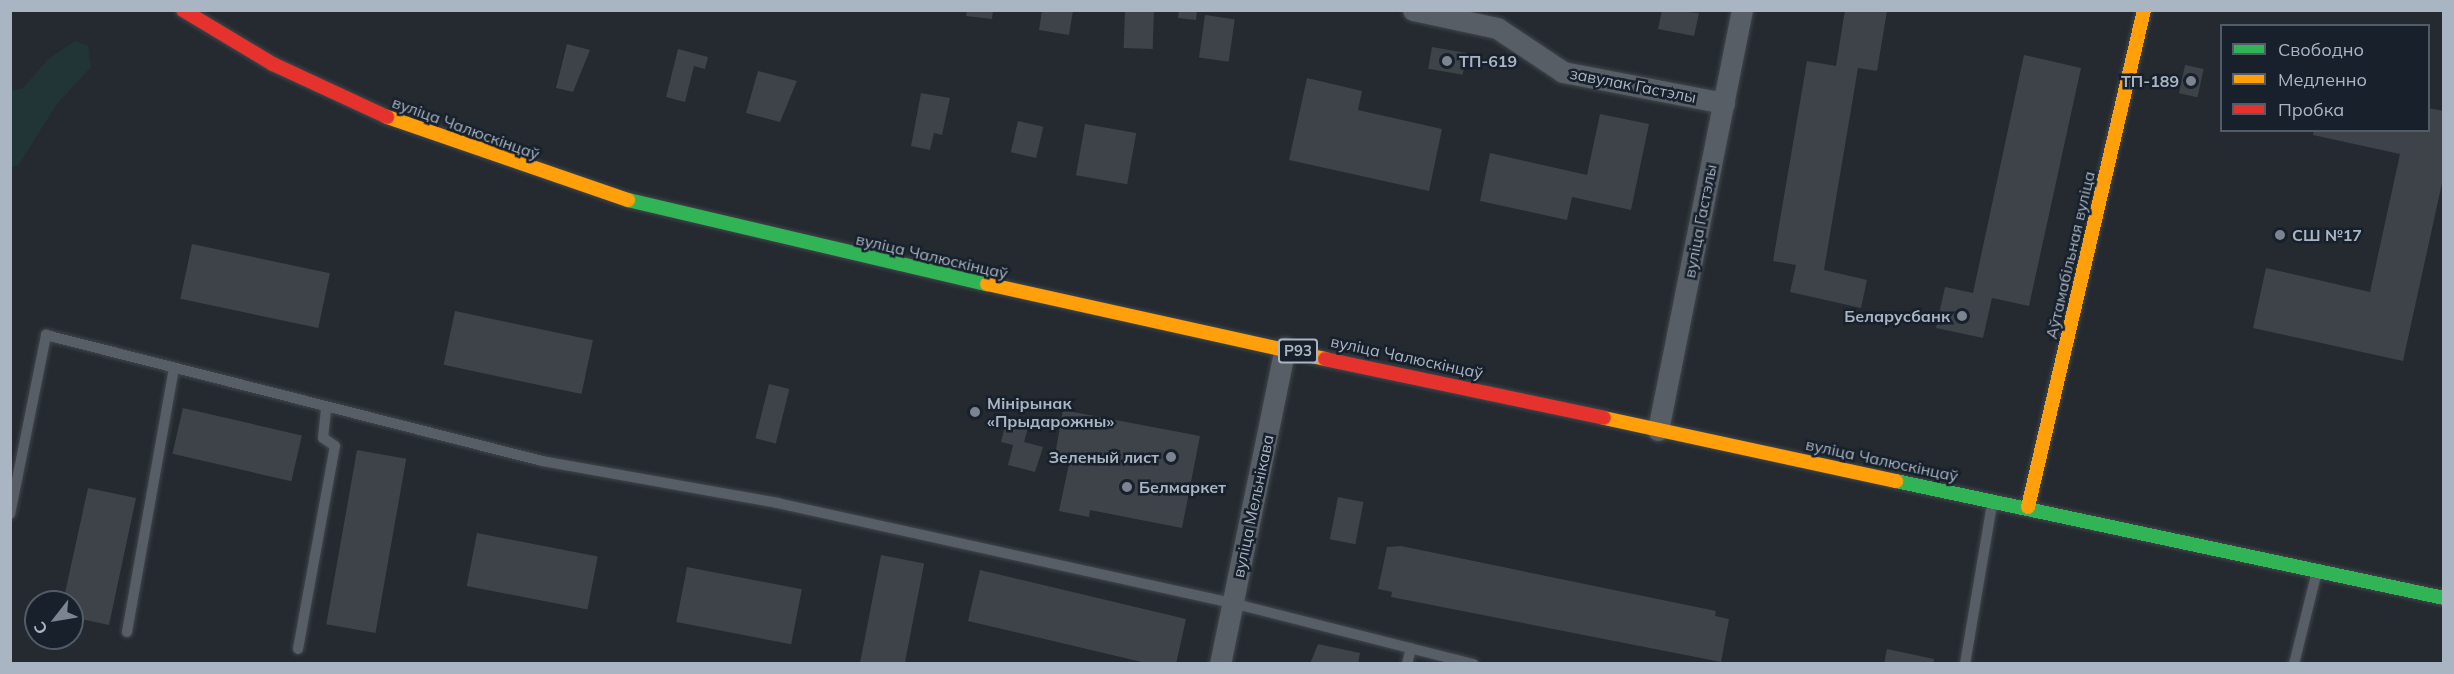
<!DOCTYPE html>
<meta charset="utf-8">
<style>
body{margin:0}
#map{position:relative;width:2454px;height:674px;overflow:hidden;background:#242a30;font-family:Mulish,sans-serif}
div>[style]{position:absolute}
.green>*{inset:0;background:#213436}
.building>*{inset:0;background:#3d4349;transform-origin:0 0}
.roads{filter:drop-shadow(0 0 2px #41464b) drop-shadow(0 0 2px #41464b)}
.lane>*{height:10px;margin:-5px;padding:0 5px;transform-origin:5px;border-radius:5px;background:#585e66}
.street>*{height:21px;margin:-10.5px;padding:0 10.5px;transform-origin:10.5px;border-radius:10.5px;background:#585e66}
.fast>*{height:14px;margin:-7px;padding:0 7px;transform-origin:7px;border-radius:7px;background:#30b455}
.slow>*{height:14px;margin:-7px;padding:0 7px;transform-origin:7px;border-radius:7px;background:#ff9f0a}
.jam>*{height:14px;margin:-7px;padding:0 7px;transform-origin:7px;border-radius:7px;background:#e5322d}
.dots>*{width:16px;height:16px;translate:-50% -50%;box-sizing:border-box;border:3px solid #17202b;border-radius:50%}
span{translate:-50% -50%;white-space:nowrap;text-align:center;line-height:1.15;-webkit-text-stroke:5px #17202b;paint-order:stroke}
.shield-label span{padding:2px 4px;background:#17202b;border:2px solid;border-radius:4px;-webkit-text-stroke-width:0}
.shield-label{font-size:15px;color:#aab5c4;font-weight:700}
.poi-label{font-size:16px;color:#aab5c4;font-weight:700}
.left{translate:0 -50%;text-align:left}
.right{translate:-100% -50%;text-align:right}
.street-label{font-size:16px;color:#aab5c4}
.frame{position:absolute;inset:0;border:12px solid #aab5c4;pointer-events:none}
.legend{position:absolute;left:2220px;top:24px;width:210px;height:108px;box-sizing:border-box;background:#17202b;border:2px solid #525c68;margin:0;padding:8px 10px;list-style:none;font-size:18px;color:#aab5c4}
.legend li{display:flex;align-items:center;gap:12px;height:30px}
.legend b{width:30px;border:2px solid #525c68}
.north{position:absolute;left:24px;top:590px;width:60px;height:60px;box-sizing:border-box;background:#17202b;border:2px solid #525c68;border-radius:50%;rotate:239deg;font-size:16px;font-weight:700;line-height:24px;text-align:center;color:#aab5c4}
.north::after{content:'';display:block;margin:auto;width:21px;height:27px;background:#7b8490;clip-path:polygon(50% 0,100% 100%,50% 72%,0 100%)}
</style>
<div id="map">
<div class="green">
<div style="clip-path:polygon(75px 41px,88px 46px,91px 67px,57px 104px,19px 164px,11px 168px,11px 91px,23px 88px,48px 59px)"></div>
</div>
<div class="building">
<div style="clip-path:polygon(967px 10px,993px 10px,992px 19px,966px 16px)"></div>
<div style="clip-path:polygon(1042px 10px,1073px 10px,1069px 35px,1039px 30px)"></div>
<div style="left:1125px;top:10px;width:29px;height:38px;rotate:2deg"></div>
<div style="clip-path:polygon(1179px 10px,1197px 10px,1196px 20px,1178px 18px)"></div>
<div style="clip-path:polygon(1662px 10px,1699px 13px,1694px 36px,1658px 29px)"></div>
<div style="clip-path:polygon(1845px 10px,1887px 11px,1877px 71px,1858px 68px,1824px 270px,1867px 280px,1861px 308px,1790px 292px,1796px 265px,1773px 261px,1807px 61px,1836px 66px)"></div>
<div style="left:1205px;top:15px;width:30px;height:43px;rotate:8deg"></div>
<div style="clip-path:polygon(567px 44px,590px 50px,573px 92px,556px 88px)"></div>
<div style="left:1432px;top:47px;width:35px;height:22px;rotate:10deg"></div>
<div style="clip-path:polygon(678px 49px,708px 57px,705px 69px,694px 66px,685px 102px,666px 97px)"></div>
<div style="clip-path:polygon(2024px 55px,2081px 68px,2029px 306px,1992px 298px,1983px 338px,1936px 328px,1945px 287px,1973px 293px)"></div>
<div style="left:2185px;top:65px;width:19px;height:29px;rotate:12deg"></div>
<div style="clip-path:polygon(758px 71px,797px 81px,780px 122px,746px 113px)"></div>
<div style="clip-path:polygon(1307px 78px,1362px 91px,1358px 110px,1442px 129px,1429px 191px,1289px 160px)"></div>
<div style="clip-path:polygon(921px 93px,950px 98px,942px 135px,934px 133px,930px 150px,911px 146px)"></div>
<div style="clip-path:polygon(2428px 108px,2444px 111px,2444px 174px,2403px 361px,2253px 328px,2266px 268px,2370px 292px,2400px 154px,2313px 135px,2314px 130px,2428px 130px)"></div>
<div style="clip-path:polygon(1600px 114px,1649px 124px,1631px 210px,1572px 197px,1567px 220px,1480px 201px,1490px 153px,1587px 175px)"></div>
<div style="left:1018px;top:121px;width:26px;height:32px;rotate:13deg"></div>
<div style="left:1085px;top:124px;width:52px;height:52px;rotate:10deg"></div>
<div style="left:192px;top:244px;width:141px;height:56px;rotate:12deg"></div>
<div style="left:455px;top:311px;width:141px;height:55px;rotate:12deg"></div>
<div style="left:769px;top:384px;width:21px;height:56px;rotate:14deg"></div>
<div style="left:183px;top:408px;width:122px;height:47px;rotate:13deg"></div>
<div style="clip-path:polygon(1063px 410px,1200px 436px,1182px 528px,1090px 510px,1089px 517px,1059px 511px,1070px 459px,1055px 455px)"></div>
<div style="clip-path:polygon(1006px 422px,1028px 428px,1024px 442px,1043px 447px,1035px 472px,1008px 465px,1013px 445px,1001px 442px)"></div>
<div style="left:357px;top:450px;width:50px;height:177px;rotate:10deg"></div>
<div style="clip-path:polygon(88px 488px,136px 498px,109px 625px,72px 617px,72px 602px,63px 602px)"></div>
<div style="left:1338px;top:497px;width:26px;height:43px;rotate:11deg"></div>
<div style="left:477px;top:533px;width:123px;height:54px;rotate:11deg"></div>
<div style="clip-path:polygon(1401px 546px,1716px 611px,1715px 616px,1729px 619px,1721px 662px,1391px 597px,1392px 592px,1378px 589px,1387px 547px)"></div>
<div style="left:881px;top:555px;width:44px;height:111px;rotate:11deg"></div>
<div style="left:687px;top:567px;width:117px;height:56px;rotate:11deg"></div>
<div style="clip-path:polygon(980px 570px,1186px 619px,1176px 664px,1150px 664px,968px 621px)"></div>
<div style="clip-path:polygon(1318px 644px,1360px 653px,1358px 664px,1310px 664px)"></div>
<div style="clip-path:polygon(1887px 649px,1934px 659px,1933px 664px,1884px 664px)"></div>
</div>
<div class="roads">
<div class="lane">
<div style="left:10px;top:514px;width:183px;rotate:-78.6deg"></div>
<div style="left:46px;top:335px;width:512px;rotate:14.25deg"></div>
<div style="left:542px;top:461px;width:239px;rotate:10.1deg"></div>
<div style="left:777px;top:503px;width:466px;rotate:12.4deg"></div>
<div style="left:1232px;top:603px;width:249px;rotate:14.2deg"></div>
<div style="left:127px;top:632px;width:268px;rotate:-79.9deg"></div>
<div style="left:298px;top:649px;width:206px;rotate:-79.7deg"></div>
<div style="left:335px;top:446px;width:14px;rotate:-146deg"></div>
<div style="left:323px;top:438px;width:29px;rotate:-84deg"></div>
<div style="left:1407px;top:664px;width:16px;rotate:-76deg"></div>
<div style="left:1965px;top:664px;width:162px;rotate:-80.4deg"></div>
<div style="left:2294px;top:664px;width:92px;rotate:-76.1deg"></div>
</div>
<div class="street">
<div style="left:1413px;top:10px;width:86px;rotate:12.1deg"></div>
<div style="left:1497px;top:28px;width:79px;rotate:33.7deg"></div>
<div style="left:1563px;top:72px;width:164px;rotate:10.9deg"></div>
<div style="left:1658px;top:430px;width:428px;rotate:-78.7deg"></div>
<div style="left:1220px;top:664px;width:323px;rotate:-78.4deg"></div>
</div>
<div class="fast">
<div style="left:628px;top:200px;width:369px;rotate:13.2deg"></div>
<div style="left:1896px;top:481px;width:560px;rotate:12.05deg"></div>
</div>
<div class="slow">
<div style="left:387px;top:117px;width:255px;rotate:19deg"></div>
<div style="left:987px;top:284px;width:346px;rotate:12.5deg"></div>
<div style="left:1604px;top:418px;width:299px;rotate:12.2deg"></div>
<div style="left:2028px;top:507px;width:510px;rotate:-76.86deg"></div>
</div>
<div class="jam">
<div style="left:183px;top:10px;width:105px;rotate:31deg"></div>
<div style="left:273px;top:64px;width:126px;rotate:24.9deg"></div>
<div style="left:1325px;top:359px;width:285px;rotate:11.9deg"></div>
</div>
</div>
<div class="dots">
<div style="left:1447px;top:61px;background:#7b8490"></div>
<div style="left:2191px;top:81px;background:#7b8490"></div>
<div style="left:2280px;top:235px;background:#7b8490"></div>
<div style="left:1962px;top:316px;background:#7b8490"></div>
<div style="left:975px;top:412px;background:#7b8490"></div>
<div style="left:1171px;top:457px;background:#7b8490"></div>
<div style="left:1127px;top:487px;background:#7b8490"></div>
</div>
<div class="shield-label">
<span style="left:1298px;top:351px">Р93</span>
</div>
<div class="poi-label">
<span class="left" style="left:1459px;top:61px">ТП-619</span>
<span class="right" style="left:2179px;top:81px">ТП-189</span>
<span class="left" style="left:2292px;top:235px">СШ №17</span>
<span class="right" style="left:1950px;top:316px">Беларусбанк</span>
<span class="left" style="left:987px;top:412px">Мінірынак<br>«Прыдарожны»</span>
<span class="right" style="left:1159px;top:457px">Зеленый лист</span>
<span class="left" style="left:1139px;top:487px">Белмаркет</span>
</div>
<div class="street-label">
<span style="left:1633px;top:85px;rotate:11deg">завулак Гастэлы</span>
<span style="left:466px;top:128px;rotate:20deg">вуліца Чалюскінцаў</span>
<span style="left:1700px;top:221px;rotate:-79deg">вуліца Гастэлы</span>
<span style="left:2070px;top:255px;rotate:-77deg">Аўтамабільная вуліца</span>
<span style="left:932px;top:256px;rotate:13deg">вуліца Чалюскінцаў</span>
<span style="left:1407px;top:357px;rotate:12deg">вуліца Чалюскінцаў</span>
<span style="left:1882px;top:460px;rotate:12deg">вуліца Чалюскінцаў</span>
<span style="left:1253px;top:506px;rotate:-78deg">вуліца Мельнікава</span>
</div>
<div class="frame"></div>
<ul class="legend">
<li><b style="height:8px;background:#30b455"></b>Свободно</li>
<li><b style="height:8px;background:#ff9f0a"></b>Медленно</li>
<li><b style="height:8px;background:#e5322d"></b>Пробка</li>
</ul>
<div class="north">С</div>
</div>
